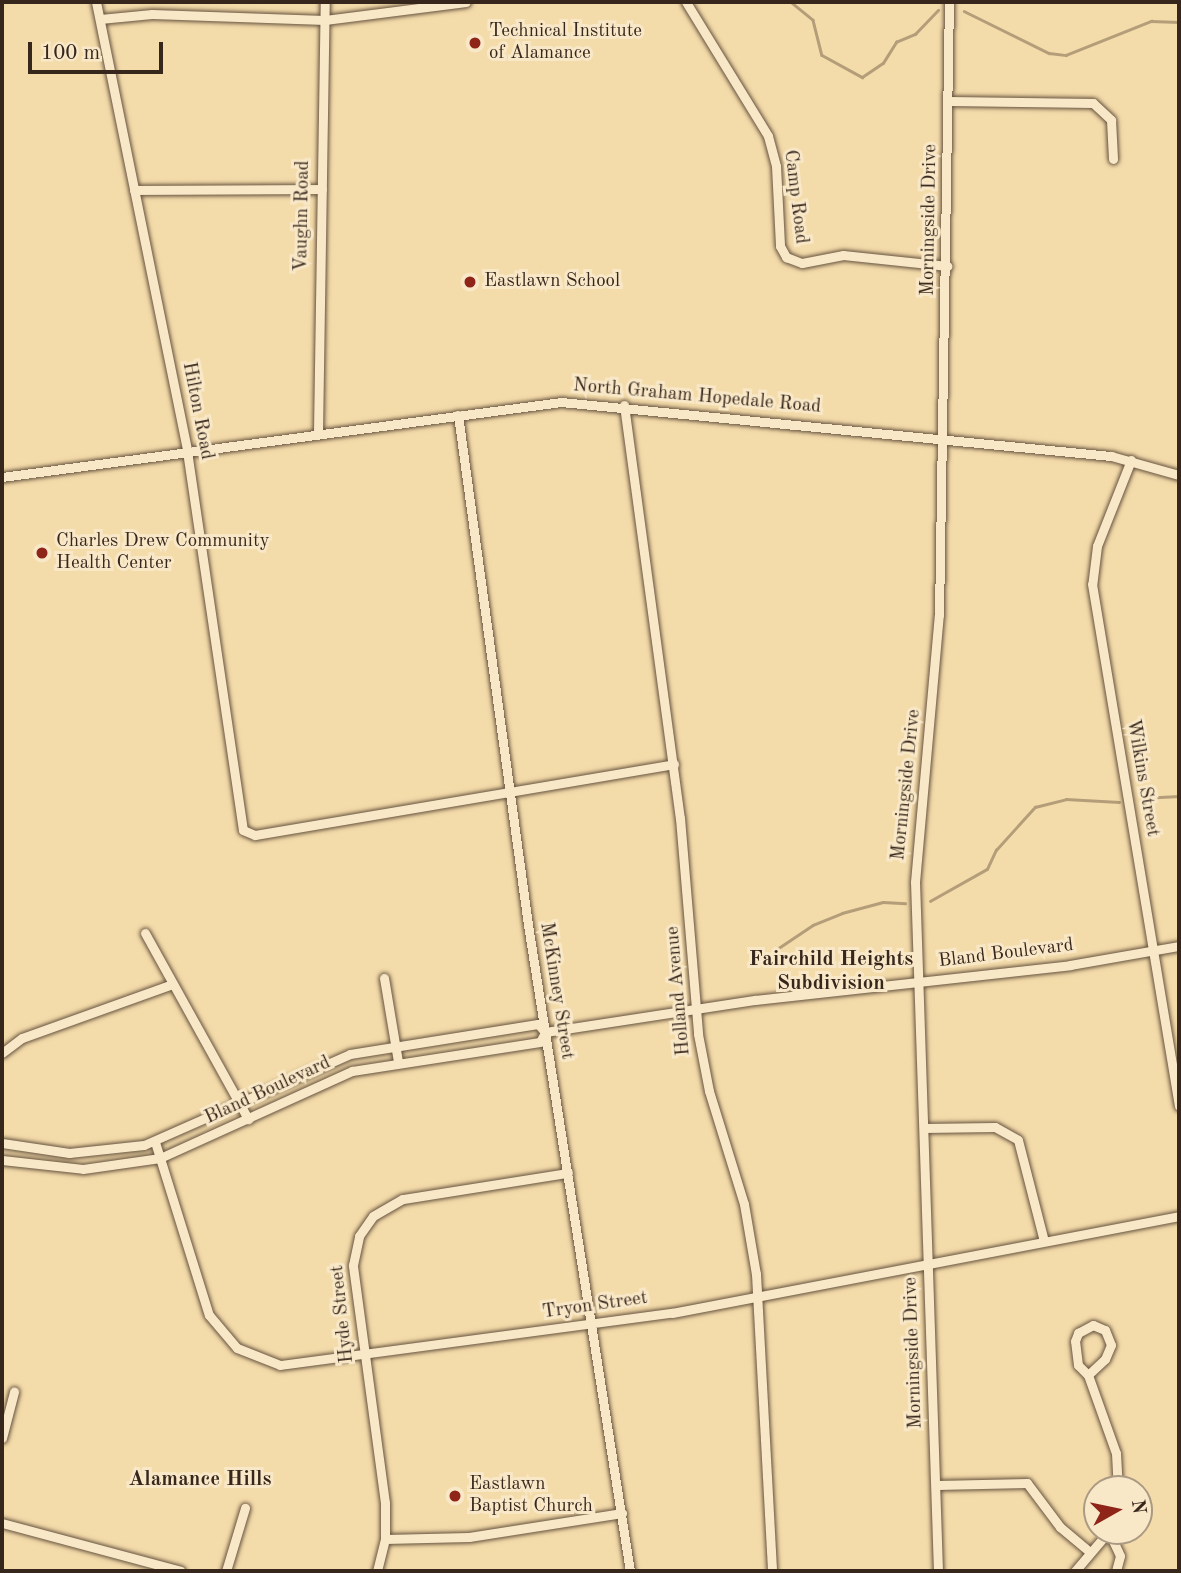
<!DOCTYPE html>
<style>
body{margin:0}
#map{position:relative;width:1181px;height:1573px;overflow:hidden;background:#f4dbaa;font-family:"Old Standard TT",serif}
div>[style]{position:absolute}
.stream>*{height:2.5px;margin:-1.25px;padding:0 1.25px;transform-origin:1.25px;border-radius:1.25px;background:#b49d79}
.roads{filter:drop-shadow(0 0 2px #66533f) drop-shadow(0 0 2px #66533f)}
.minor>*{height:9px;margin:-4.5px;padding:0 4.5px;transform-origin:4.5px;border-radius:4.5px;background:#f8e8c8}
.dots>*{width:19px;height:19px;translate:-50% -50%;box-sizing:border-box;border:4px solid #f8e8c8;border-radius:50%}
span{translate:-50% -50%;white-space:nowrap;text-align:center;line-height:1.15;-webkit-text-stroke:6px #f8e8c8;paint-order:stroke}
.poi-label{font-size:19px;color:#37261b}
.left{translate:0 -50%;text-align:left}
.street-label{font-size:19px;color:#37261b}
.neighbourhood-label{font-size:21px;color:#37261b;font-weight:700}
.frame{position:absolute;inset:0;border:4px solid #37261b;pointer-events:none}
.north{position:absolute;left:1083px;top:1475px;width:70px;height:70px;box-sizing:border-box;background:#f8e8c8;border:2px solid #ab9a83;border-radius:50%;rotate:81deg;font-size:19px;font-weight:700;line-height:28px;text-align:center;color:#37261b}
.north::after{content:'';display:block;margin:auto;width:24px;height:32px;background:#8f2418;clip-path:polygon(50% 0,100% 100%,50% 72%,0 100%)}
.scale{position:absolute;left:28px;top:42px;width:135px;height:32px;box-sizing:border-box;border:4px solid #37261b;border-top:0;padding-left:9px;font-size:21px;line-height:24px;white-space:nowrap;color:#37261b;-webkit-text-stroke:5px #f8e8c8;paint-order:stroke}
</style>
<div id="map">
<div class="stream">
<div style="left:791px;top:2px;width:28px;rotate:39deg"></div>
<div style="left:813px;top:20px;width:36px;rotate:76deg"></div>
<div style="left:822px;top:55px;width:46px;rotate:28.8deg"></div>
<div style="left:862px;top:77px;width:25px;rotate:-34deg"></div>
<div style="left:883px;top:63px;width:25px;rotate:-58deg"></div>
<div style="left:896px;top:42px;width:21px;rotate:-23deg"></div>
<div style="left:915px;top:34px;width:33px;rotate:-46deg"></div>
<div style="left:964px;top:11px;width:95px;rotate:26.3deg"></div>
<div style="left:1049px;top:53px;width:17px;rotate:7deg"></div>
<div style="left:1066px;top:55px;width:92px;rotate:-21.8deg"></div>
<div style="left:1151px;top:21px;width:28px;rotate:2deg"></div>
<div style="left:1141px;top:798px;width:38px;rotate:-3deg"></div>
<div style="left:930px;top:901px;width:65px;rotate:-29.3deg"></div>
<div style="left:987px;top:869px;width:21px;rotate:-65deg"></div>
<div style="left:996px;top:850px;width:58px;rotate:-47.8deg"></div>
<div style="left:1035px;top:807px;width:32px;rotate:-14deg"></div>
<div style="left:1066px;top:799px;width:53px;rotate:3.2deg"></div>
<div style="left:777px;top:949px;width:43px;rotate:-33.7deg"></div>
<div style="left:813px;top:925px;width:31px;rotate:-22deg"></div>
<div style="left:842px;top:913px;width:42px;rotate:-15deg"></div>
<div style="left:883px;top:902px;width:22px;rotate:3deg"></div>
</div>
<div class="roads">
<div class="minor">
<div style="left:96px;top:2px;width:458px;rotate:78.5deg"></div>
<div style="left:187px;top:451px;width:383px;rotate:81.6deg"></div>
<div style="left:243px;top:830px;width:13px;rotate:23deg"></div>
<div style="left:255px;top:835px;width:425px;rotate:-9.6deg"></div>
<div style="left:686px;top:2px;width:157px;rotate:58.5deg"></div>
<div style="left:768px;top:136px;width:31px;rotate:75deg"></div>
<div style="left:776px;top:166px;width:80px;rotate:87.1deg"></div>
<div style="left:780px;top:246px;width:13px;rotate:61deg"></div>
<div style="left:786px;top:257px;width:17px;rotate:21deg"></div>
<div style="left:802px;top:263px;width:42px;rotate:-11deg"></div>
<div style="left:843px;top:255px;width:105px;rotate:6deg"></div>
<div style="left:100px;top:19px;width:52px;rotate:-5.5deg"></div>
<div style="left:152px;top:14px;width:173px;rotate:2deg"></div>
<div style="left:325px;top:20px;width:142px;rotate:-7.3deg"></div>
<div style="left:949px;top:101px;width:144px;rotate:0.8deg"></div>
<div style="left:1093px;top:103px;width:25px;rotate:43deg"></div>
<div style="left:1111px;top:120px;width:39px;rotate:87deg"></div>
<div style="left:134px;top:190px;width:188px;rotate:-0.3deg"></div>
<div style="left:624px;top:405px;width:417px;rotate:82.3deg"></div>
<div style="left:680px;top:818px;width:217px;rotate:85.2deg"></div>
<div style="left:698px;top:1034px;width:58px;rotate:79.1deg"></div>
<div style="left:709px;top:1091px;width:118px;rotate:72.8deg"></div>
<div style="left:744px;top:1204px;width:71px;rotate:80.3deg"></div>
<div style="left:756px;top:1274px;width:297px;rotate:86.9deg"></div>
<div style="left:458px;top:415px;width:515px;rotate:82.18deg"></div>
<div style="left:528px;top:925px;width:654px;rotate:81.03deg"></div>
<div style="left:318px;top:432px;width:430px;rotate:-89.1deg"></div>
<div style="left:1131px;top:460px;width:92px;rotate:111.6deg"></div>
<div style="left:1097px;top:546px;width:38px;rotate:97deg"></div>
<div style="left:1092px;top:584px;width:529px;rotate:80.54deg"></div>
<div style="left:2px;top:477px;width:564px;rotate:-7.64deg"></div>
<div style="left:561px;top:402px;width:553px;rotate:5.61deg"></div>
<div style="left:1111px;top:456px;width:71px;rotate:15.6deg"></div>
<div style="left:145px;top:933px;width:213px;rotate:61deg"></div>
<div style="left:384px;top:978px;width:85px;rotate:80.5deg"></div>
<div style="left:545px;top:1032px;width:212px;rotate:-8.7deg"></div>
<div style="left:755px;top:1000px;width:317px;rotate:-6.3deg"></div>
<div style="left:1070px;top:965px;width:111px;rotate:-9.9deg"></div>
<div style="left:2px;top:1053px;width:25px;rotate:-37deg"></div>
<div style="left:22px;top:1038px;width:160px;rotate:-19.7deg"></div>
<div style="left:924px;top:1128px;width:71px;rotate:-0.8deg"></div>
<div style="left:995px;top:1127px;width:26px;rotate:29deg"></div>
<div style="left:1018px;top:1140px;width:104px;rotate:75.6deg"></div>
<div style="left:155px;top:1142px;width:181px;rotate:72.7deg"></div>
<div style="left:209px;top:1315px;width:43px;rotate:49.7deg"></div>
<div style="left:237px;top:1348px;width:46px;rotate:21.6deg"></div>
<div style="left:280px;top:1365px;width:395px;rotate:-7.6deg"></div>
<div style="left:672px;top:1313px;width:516px;rotate:-10.83deg"></div>
<div style="left:2px;top:1143px;width:68px;rotate:8.5deg"></div>
<div style="left:69px;top:1153px;width:75px;rotate:-6.1deg"></div>
<div style="left:144px;top:1145px;width:225px;rotate:-23.8deg"></div>
<div style="left:350px;top:1054px;width:190px;rotate:-9.1deg"></div>
<div style="left:538px;top:1024px;width:9px;rotate:49deg"></div>
<div style="left:2px;top:1160px;width:81px;rotate:6.3deg"></div>
<div style="left:83px;top:1169px;width:78px;rotate:-8.1deg"></div>
<div style="left:160px;top:1158px;width:211px;rotate:-24.4deg"></div>
<div style="left:352px;top:1071px;width:190px;rotate:-8.8deg"></div>
<div style="left:540px;top:1042px;width:11px;rotate:-63deg"></div>
<div style="left:1093px;top:1325px;width:13px;rotate:23deg"></div>
<div style="left:1105px;top:1330px;width:16px;rotate:68deg"></div>
<div style="left:1111px;top:1345px;width:15px;rotate:113deg"></div>
<div style="left:1105px;top:1359px;width:23px;rotate:137deg"></div>
<div style="left:1088px;top:1375px;width:14px;rotate:-135deg"></div>
<div style="left:1078px;top:1365px;width:24px;rotate:-97deg"></div>
<div style="left:1075px;top:1341px;width:9px;rotate:-69deg"></div>
<div style="left:1078px;top:1333px;width:17px;rotate:-28deg"></div>
<div style="left:1088px;top:1375px;width:83px;rotate:70.3deg"></div>
<div style="left:1116px;top:1453px;width:36px;rotate:87deg"></div>
<div style="left:2px;top:1438px;width:48px;rotate:-75.4deg"></div>
<div style="left:937px;top:1485px;width:90px;rotate:-1.3deg"></div>
<div style="left:1027px;top:1483px;width:55px;rotate:53.1deg"></div>
<div style="left:1060px;top:1527px;width:38px;rotate:40deg"></div>
<div style="left:2px;top:1523px;width:185px;rotate:15deg"></div>
<div style="left:1109px;top:1532px;width:26px;rotate:65deg"></div>
<div style="left:1120px;top:1556px;width:16px;rotate:105deg"></div>
<div style="left:385px;top:1539px;width:84px;rotate:-1.4deg"></div>
<div style="left:469px;top:1537px;width:155px;rotate:-8.9deg"></div>
<div style="left:226px;top:1571px;width:66px;rotate:-73.2deg"></div>
<div style="left:377px;top:1571px;width:33px;rotate:-76deg"></div>
<div style="left:385px;top:1539px;width:36px;rotate:-90deg"></div>
<div style="left:385px;top:1503px;width:240px;rotate:-97.7deg"></div>
<div style="left:353px;top:1265px;width:30px;rotate:-78deg"></div>
<div style="left:359px;top:1236px;width:24px;rotate:-55deg"></div>
<div style="left:373px;top:1216px;width:34px;rotate:-30deg"></div>
<div style="left:403px;top:1199px;width:167px;rotate:-9deg"></div>
<div style="left:938px;top:1571px;width:689px;rotate:-91.91deg"></div>
<div style="left:915px;top:882px;width:268px;rotate:-84.9deg"></div>
<div style="left:939px;top:615px;width:613px;rotate:-89.07deg"></div>
<div style="left:1075px;top:1571px;width:52px;rotate:-49.6deg"></div>
</div>
</div>
<div class="dots">
<div style="left:475px;top:43px;background:#8f2418"></div>
<div style="left:470px;top:282px;background:#8f2418"></div>
<div style="left:42px;top:553px;background:#8f2418"></div>
<div style="left:455px;top:1496px;background:#8f2418"></div>
</div>
<div class="poi-label">
<span class="left" style="left:489px;top:43px">Technical Institute<br>of Alamance</span>
<span class="left" style="left:484px;top:282px">Eastlawn School</span>
<span class="left" style="left:56px;top:553px">Charles Drew Community<br>Health Center</span>
<span class="left" style="left:469px;top:1496px">Eastlawn<br>Baptist Church</span>
</div>
<div class="street-label">
<span style="left:795px;top:197px;rotate:83deg">Camp Road</span>
<span style="left:303px;top:216px;rotate:-89deg">Vaughn Road</span>
<span style="left:930px;top:220px;rotate:-89deg">Morningside Drive</span>
<span style="left:697px;top:397px;rotate:5deg">North Graham Hopedale Road</span>
<span style="left:197px;top:411px;rotate:79deg">Hilton Road</span>
<span style="left:1142px;top:778px;rotate:80deg">Wilkins Street</span>
<span style="left:907px;top:785px;rotate:-84deg">Morningside Drive</span>
<span style="left:1006px;top:954px;rotate:-7deg">Bland Boulevard</span>
<span style="left:556px;top:991px;rotate:81deg">McKinney Street</span>
<span style="left:679px;top:991px;rotate:-95deg">Holland Avenue</span>
<span style="left:268px;top:1091px;rotate:-25deg">Bland Boulevard</span>
<span style="left:595px;top:1306px;rotate:-8deg">Tryon Street</span>
<span style="left:343px;top:1314px;rotate:-96deg">Hyde Street</span>
<span style="left:914px;top:1353px;rotate:-92deg">Morningside Drive</span>
</div>
<div class="neighbourhood-label">
<span style="left:831px;top:972px">Fairchild Heights<br>Subdivision</span>
<span style="left:200px;top:1480px">Alamance Hills</span>
</div>
<div class="frame"></div>
<div class="north">N</div>
<div class="scale">100 m</div>
</div>
